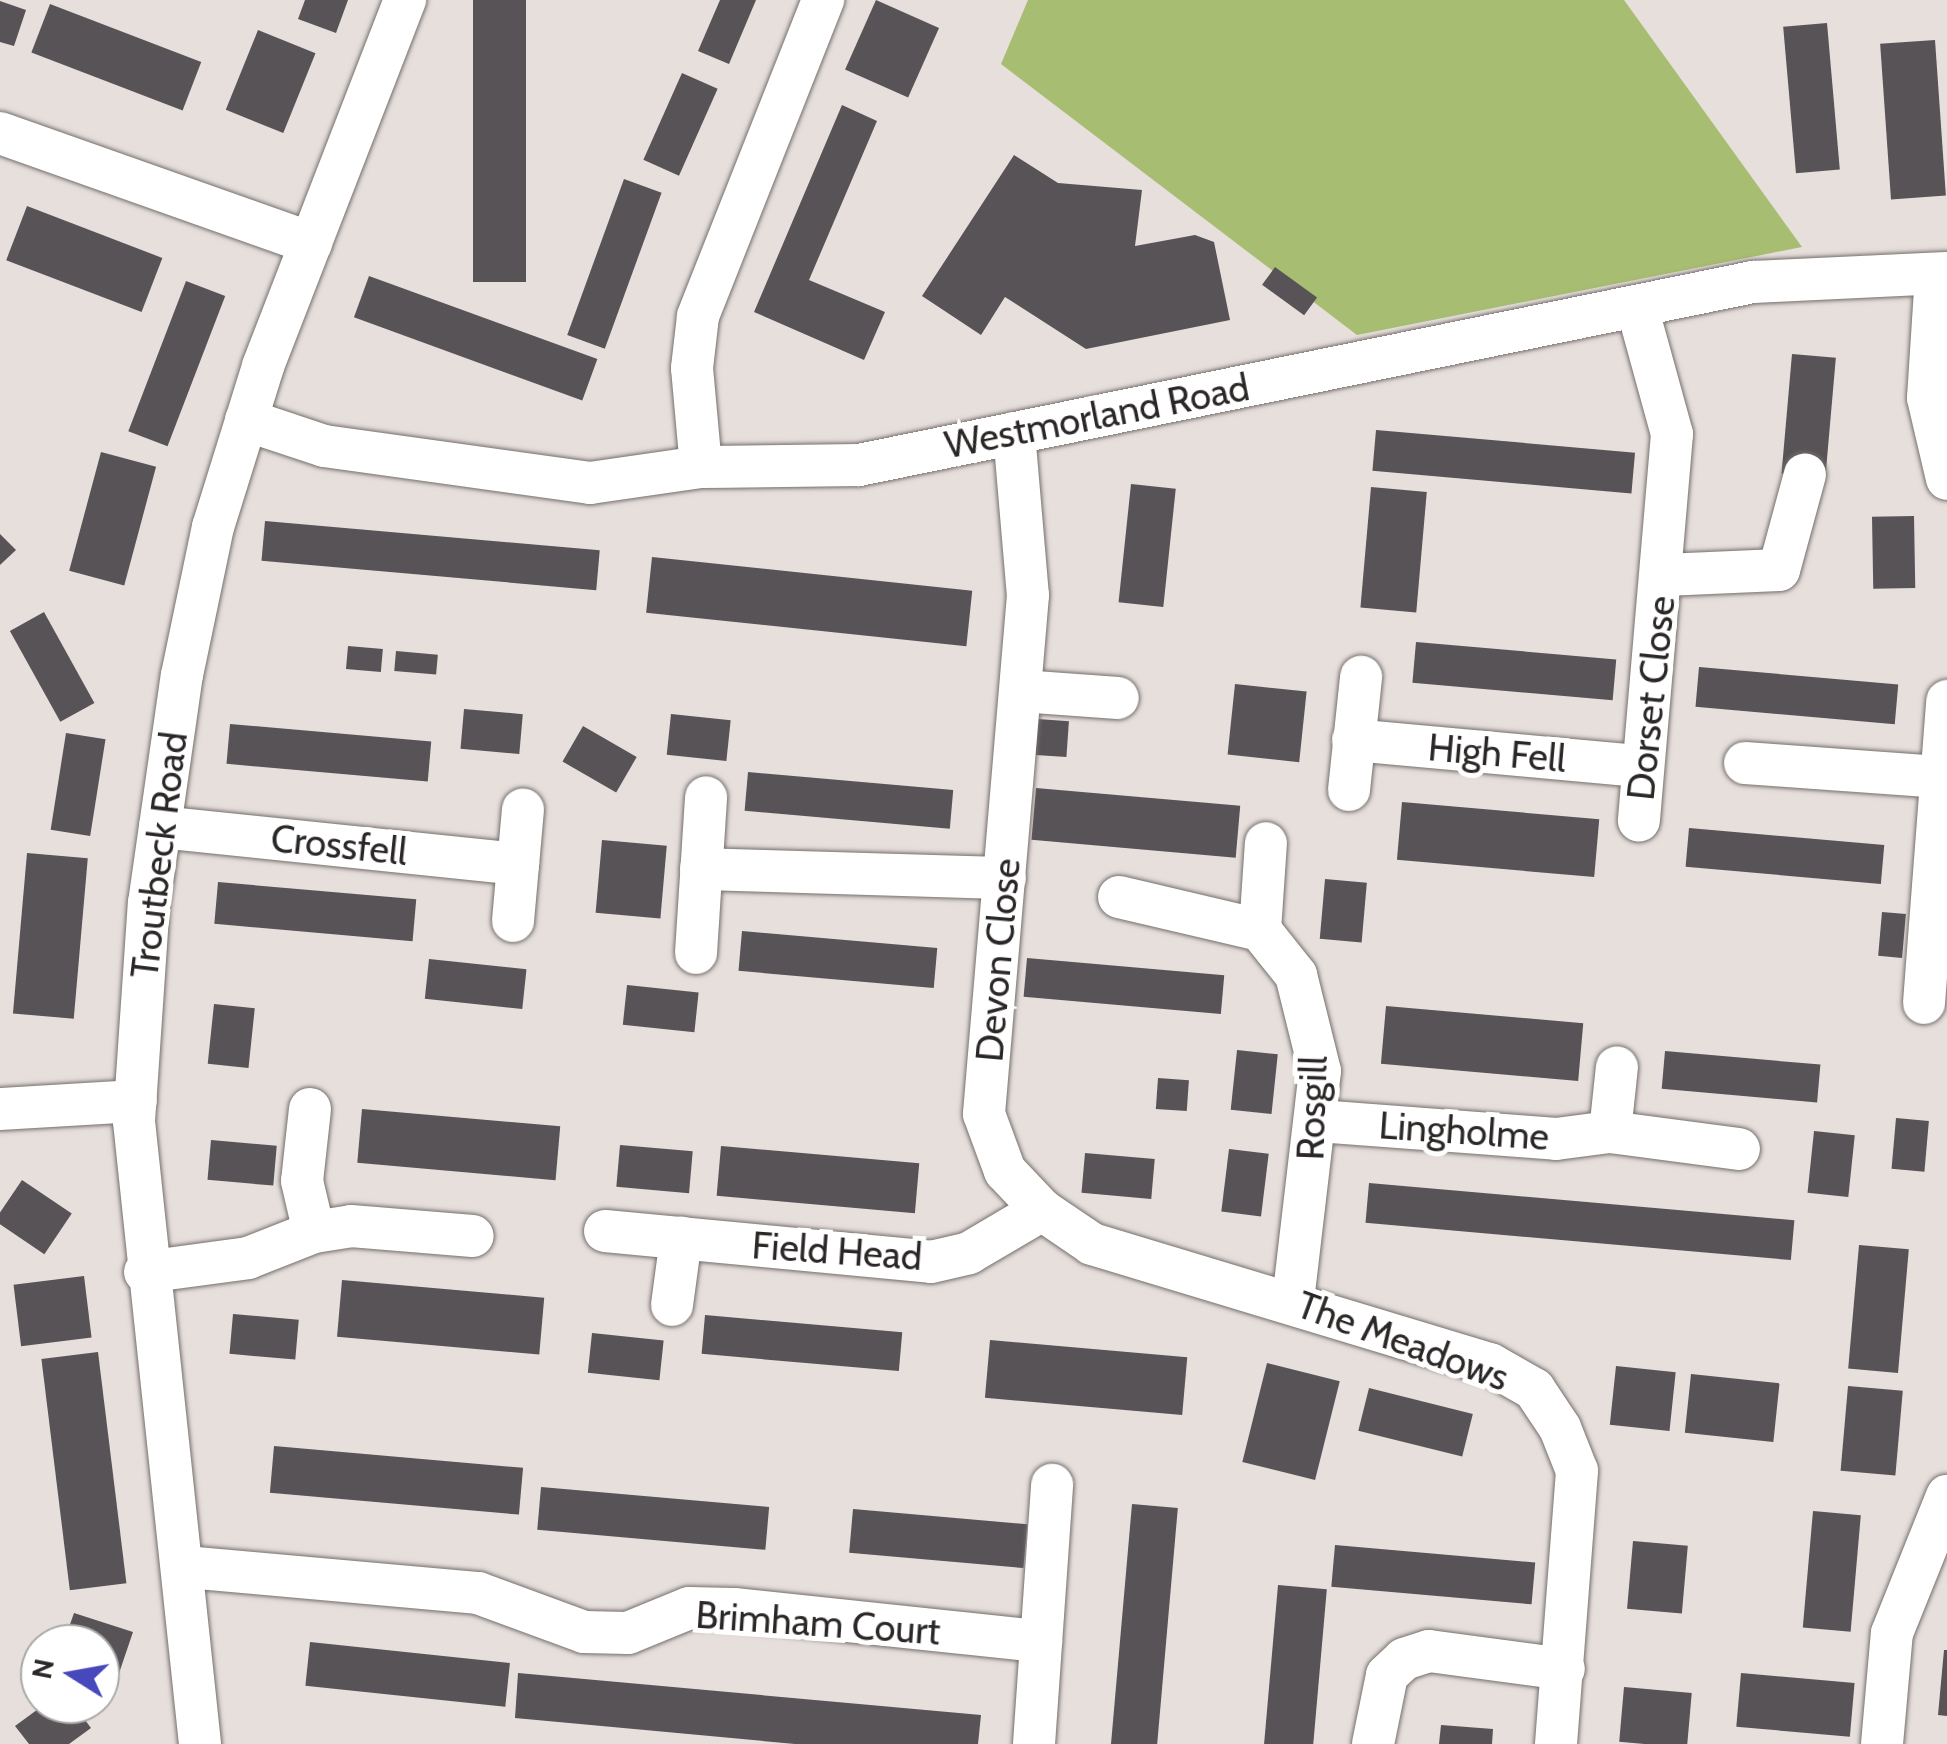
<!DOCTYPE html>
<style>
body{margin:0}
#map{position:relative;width:1947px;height:1744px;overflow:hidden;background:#e6dfdc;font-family:Cabin,sans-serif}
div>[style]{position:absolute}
.green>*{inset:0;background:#a7bd71}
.building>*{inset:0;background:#585357;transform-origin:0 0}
.roads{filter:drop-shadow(0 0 2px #756f6c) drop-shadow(0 0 2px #756f6c)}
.street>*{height:42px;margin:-21px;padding:0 21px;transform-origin:21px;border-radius:21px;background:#fff}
span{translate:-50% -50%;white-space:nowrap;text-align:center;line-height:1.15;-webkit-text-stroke:10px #fff;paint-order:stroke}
.street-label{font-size:38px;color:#2a2726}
.north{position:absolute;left:20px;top:1624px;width:100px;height:100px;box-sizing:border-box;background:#fff;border:2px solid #aaa9a8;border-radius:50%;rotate:281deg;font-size:28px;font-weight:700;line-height:40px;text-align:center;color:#2a2726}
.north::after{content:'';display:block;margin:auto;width:35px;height:45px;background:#4848bd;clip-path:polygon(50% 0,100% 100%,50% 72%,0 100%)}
</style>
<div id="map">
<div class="green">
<div style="clip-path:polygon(1028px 0,1624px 0,1802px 247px,1357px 335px,1001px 64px)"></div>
</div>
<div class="building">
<div style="clip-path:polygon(305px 0,348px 0,336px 33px,298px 19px)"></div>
<div style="left:473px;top:0;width:53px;height:282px"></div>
<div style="clip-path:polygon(720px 0,756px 0,729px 64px,698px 51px)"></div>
<div style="left:876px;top:0;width:69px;height:76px;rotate:24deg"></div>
<div style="clip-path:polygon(0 1px,26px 10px,14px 46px,0 42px)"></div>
<div style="left:50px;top:4px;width:162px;height:52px;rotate:21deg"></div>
<div style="left:1827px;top:23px;width:147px;height:44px;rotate:85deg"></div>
<div style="left:258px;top:30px;width:62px;height:86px;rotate:22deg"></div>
<div style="left:1935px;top:40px;width:156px;height:55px;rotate:86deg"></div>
<div style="left:682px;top:73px;width:39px;height:95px;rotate:24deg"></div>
<div style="clip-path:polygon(842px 105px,877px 121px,809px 280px,885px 312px,864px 360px,754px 312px)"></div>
<div style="clip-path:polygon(1014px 155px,1058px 183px,1142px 190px,1135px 246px,1195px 235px,1214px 242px,1230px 320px,1086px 349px,1005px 297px,981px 335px,922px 296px)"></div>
<div style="left:624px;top:179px;width:40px;height:166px;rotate:20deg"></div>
<div style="left:27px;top:206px;width:145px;height:58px;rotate:21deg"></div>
<div style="left:1275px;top:267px;width:52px;height:22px;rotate:36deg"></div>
<div style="left:369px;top:276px;width:243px;height:44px;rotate:20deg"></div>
<div style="left:186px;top:281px;width:42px;height:161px;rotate:21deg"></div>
<div style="left:1792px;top:354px;width:44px;height:120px;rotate:5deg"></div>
<div style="left:1376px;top:430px;width:260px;height:41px;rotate:5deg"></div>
<div style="left:101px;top:452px;width:57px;height:123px;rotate:15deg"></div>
<div style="left:1131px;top:484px;width:45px;height:119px;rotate:6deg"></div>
<div style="left:1371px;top:487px;width:56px;height:121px;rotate:5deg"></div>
<div style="left:1914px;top:516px;width:72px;height:42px;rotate:89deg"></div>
<div style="left:265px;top:521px;width:336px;height:40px;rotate:5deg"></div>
<div style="clip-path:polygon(0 534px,16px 550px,0 565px)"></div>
<div style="left:652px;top:557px;width:322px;height:56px;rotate:6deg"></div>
<div style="left:44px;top:612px;width:104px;height:39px;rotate:61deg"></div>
<div style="left:1416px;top:642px;width:201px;height:41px;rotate:5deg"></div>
<div style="left:348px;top:646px;width:35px;height:23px;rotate:5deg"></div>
<div style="left:396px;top:651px;width:42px;height:20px;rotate:5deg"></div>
<div style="left:1699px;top:667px;width:200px;height:40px;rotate:5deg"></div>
<div style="left:1235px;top:684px;width:72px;height:71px;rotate:6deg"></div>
<div style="left:464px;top:709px;width:59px;height:40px;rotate:5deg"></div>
<div style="left:671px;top:714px;width:60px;height:41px;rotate:6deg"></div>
<div style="left:1038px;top:719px;width:31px;height:36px;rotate:4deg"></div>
<div style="left:230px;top:724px;width:202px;height:40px;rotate:5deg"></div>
<div style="left:583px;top:726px;width:62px;height:41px;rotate:30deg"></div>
<div style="left:66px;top:733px;width:40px;height:98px;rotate:9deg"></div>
<div style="left:748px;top:772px;width:206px;height:39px;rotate:5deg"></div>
<div style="left:1036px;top:788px;width:205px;height:52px;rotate:5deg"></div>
<div style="left:1402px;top:802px;width:198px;height:58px;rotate:5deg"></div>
<div style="left:1689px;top:828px;width:196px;height:39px;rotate:5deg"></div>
<div style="left:602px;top:840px;width:65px;height:73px;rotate:5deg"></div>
<div style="left:27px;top:853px;width:61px;height:161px;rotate:5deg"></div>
<div style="left:1325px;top:879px;width:42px;height:60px;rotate:5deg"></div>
<div style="left:218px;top:882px;width:199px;height:42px;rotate:5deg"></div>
<div style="left:1882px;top:912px;width:24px;height:44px;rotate:5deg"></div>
<div style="left:742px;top:931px;width:196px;height:40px;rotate:5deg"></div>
<div style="left:1027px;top:958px;width:198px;height:39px;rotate:5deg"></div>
<div style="left:429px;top:959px;width:98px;height:40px;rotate:6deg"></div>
<div style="left:627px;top:985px;width:72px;height:40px;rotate:6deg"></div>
<div style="left:214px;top:1004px;width:41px;height:60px;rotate:6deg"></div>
<div style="left:1386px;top:1006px;width:198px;height:58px;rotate:5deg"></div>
<div style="left:1237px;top:1050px;width:41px;height:60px;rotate:6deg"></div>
<div style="left:1665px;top:1051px;width:156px;height:38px;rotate:5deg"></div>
<div style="left:1158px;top:1078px;width:31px;height:31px;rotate:4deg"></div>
<div style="left:362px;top:1109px;width:199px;height:54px;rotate:5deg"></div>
<div style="left:1896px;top:1118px;width:33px;height:51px;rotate:5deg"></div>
<div style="left:1814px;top:1131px;width:41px;height:62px;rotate:6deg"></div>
<div style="left:211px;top:1140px;width:66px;height:40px;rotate:5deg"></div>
<div style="left:620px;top:1145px;width:73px;height:42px;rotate:5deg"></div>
<div style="left:721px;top:1146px;width:199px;height:50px;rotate:5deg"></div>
<div style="left:1229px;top:1149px;width:40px;height:63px;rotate:7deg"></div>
<div style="left:1085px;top:1153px;width:70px;height:40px;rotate:5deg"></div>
<div style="left:22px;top:1180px;width:60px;height:49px;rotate:34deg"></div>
<div style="left:1369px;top:1183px;width:427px;height:40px;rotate:5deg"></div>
<div style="left:1859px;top:1245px;width:50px;height:124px;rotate:5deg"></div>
<div style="left:84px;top:1276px;width:62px;height:71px;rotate:83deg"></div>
<div style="left:342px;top:1280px;width:203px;height:57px;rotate:5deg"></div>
<div style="left:233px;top:1314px;width:66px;height:40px;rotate:5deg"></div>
<div style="left:705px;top:1315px;width:198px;height:39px;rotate:5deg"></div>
<div style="left:592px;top:1333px;width:72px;height:40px;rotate:6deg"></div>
<div style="left:990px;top:1340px;width:198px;height:58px;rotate:5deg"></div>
<div style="left:98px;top:1352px;width:233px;height:57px;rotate:83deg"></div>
<div style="left:1267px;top:1363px;width:75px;height:102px;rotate:14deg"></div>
<div style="left:1616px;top:1366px;width:60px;height:59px;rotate:6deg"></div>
<div style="left:1691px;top:1374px;width:89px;height:59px;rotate:6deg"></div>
<div style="left:1848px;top:1386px;width:55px;height:85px;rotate:5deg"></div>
<div style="left:1369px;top:1388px;width:107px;height:44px;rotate:14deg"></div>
<div style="left:274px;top:1446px;width:250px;height:47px;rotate:5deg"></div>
<div style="left:541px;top:1487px;width:229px;height:43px;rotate:5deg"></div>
<div style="left:1132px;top:1504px;width:46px;height:241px;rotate:5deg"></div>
<div style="left:853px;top:1509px;width:175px;height:44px;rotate:5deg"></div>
<div style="left:1813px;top:1511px;width:48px;height:117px;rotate:5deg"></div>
<div style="left:1633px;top:1541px;width:55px;height:68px;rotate:5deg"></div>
<div style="left:1335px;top:1545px;width:201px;height:42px;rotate:5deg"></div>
<div style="left:1278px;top:1585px;width:49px;height:160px;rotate:5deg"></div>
<div style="clip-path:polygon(74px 1613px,133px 1632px,114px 1688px,100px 1684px,100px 1644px,63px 1644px)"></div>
<div style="left:310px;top:1642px;width:201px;height:44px;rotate:6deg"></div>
<div style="clip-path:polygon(1944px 1650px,1947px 1650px,1947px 1716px,1938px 1715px)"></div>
<div style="clip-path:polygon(518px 1673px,981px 1715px,978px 1744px,795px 1744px,515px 1718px)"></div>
<div style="left:1741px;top:1673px;width:114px;height:54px;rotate:5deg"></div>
<div style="left:1624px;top:1687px;width:68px;height:55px;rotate:5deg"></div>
<div style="clip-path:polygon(45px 1704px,73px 1704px,91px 1728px,69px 1744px,29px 1744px,15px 1726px)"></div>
<div style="clip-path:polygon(1441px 1725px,1493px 1729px,1492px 1744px,1439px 1744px)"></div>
</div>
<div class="roads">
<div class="street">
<div style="left:0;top:133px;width:330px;rotate:19.5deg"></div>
<div style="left:1936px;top:274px;width:124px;rotate:93.7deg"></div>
<div style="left:1928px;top:398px;width:83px;rotate:76.8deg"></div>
<div style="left:1637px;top:307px;width:132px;rotate:74.6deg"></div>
<div style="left:1672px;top:434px;width:388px;rotate:94.9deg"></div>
<div style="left:246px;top:420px;width:82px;rotate:18.4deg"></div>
<div style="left:324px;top:446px;width:269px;rotate:7.9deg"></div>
<div style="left:590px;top:483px;width:112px;rotate:-8.2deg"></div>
<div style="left:701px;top:467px;width:158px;rotate:-0.7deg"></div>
<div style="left:859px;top:465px;width:913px;rotate:-11.57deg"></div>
<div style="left:1753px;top:282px;width:194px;rotate:-2.7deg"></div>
<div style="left:1014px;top:433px;width:163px;rotate:85.1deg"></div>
<div style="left:1028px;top:595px;width:521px;rotate:94.85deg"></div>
<div style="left:984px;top:1114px;width:61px;rotate:69.8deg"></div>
<div style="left:1005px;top:1171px;width:54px;rotate:46.5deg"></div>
<div style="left:1042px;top:1210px;width:60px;rotate:34.2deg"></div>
<div style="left:1092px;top:1244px;width:416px;rotate:16.8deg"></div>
<div style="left:1490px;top:1364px;width:51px;rotate:29.6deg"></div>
<div style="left:1534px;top:1389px;width:47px;rotate:56.3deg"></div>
<div style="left:1560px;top:1428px;width:46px;rotate:68.4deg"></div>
<div style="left:1577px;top:1471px;width:274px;rotate:94.4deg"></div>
<div style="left:701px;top:467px;width:99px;rotate:-95.2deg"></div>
<div style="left:692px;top:368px;width:52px;rotate:-83.4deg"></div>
<div style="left:698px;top:316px;width:340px;rotate:-68.4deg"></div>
<div style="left:1664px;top:575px;width:115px;rotate:-2.5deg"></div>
<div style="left:1779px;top:570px;width:99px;rotate:-74.8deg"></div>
<div style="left:1021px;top:691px;width:97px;rotate:4.1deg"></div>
<div style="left:1353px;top:740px;width:289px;rotate:5.2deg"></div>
<div style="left:1745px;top:763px;width:194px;rotate:4.1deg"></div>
<div style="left:1349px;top:790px;width:114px;rotate:-83.9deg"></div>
<div style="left:160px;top:827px;width:360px;rotate:5.9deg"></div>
<div style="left:701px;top:869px;width:304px;rotate:1.7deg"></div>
<div style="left:1119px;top:897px;width:145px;rotate:13.2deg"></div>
<div style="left:1260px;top:930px;width:58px;rotate:51.3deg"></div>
<div style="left:1296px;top:975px;width:99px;rotate:76deg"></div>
<div style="left:1320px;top:1071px;width:233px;rotate:96.7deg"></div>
<div style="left:513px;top:921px;width:112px;rotate:-84.9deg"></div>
<div style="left:1260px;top:930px;width:87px;rotate:-86.1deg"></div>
<div style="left:696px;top:953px;width:156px;rotate:-86.3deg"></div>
<div style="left:1924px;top:1003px;width:303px;rotate:-85.6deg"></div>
<div style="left:0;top:1109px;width:136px;rotate:-3.4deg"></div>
<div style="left:310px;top:1109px;width:72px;rotate:96.3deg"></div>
<div style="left:302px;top:1181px;width:52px;rotate:76.8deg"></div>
<div style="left:1318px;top:1121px;width:239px;rotate:4.3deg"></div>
<div style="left:1556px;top:1139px;width:54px;rotate:-7.4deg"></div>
<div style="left:1610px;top:1132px;width:130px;rotate:7.5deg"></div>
<div style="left:1610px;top:1132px;width:65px;rotate:-83.9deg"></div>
<div style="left:605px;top:1231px;width:327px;rotate:5.4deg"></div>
<div style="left:931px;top:1262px;width:39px;rotate:-13deg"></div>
<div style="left:969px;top:1253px;width:85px;rotate:-30.5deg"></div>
<div style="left:145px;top:1272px;width:104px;rotate:-7.7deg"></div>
<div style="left:248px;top:1258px;width:71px;rotate:-21.5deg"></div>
<div style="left:314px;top:1232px;width:37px;rotate:-9deg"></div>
<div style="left:351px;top:1226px;width:122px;rotate:4.7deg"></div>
<div style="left:672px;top:1305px;width:68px;rotate:-82.3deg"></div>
<div style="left:186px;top:1567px;width:293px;rotate:5.1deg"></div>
<div style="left:478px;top:1593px;width:113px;rotate:20.2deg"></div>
<div style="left:584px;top:1632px;width:44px;rotate:1.3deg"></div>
<div style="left:628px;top:1633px;width:66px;rotate:-22.3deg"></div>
<div style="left:689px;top:1608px;width:45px;rotate:1.3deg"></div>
<div style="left:734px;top:1609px;width:309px;rotate:6deg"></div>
<div style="left:200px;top:1744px;width:626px;rotate:-96.05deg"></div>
<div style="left:134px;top:1121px;width:219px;rotate:-86.1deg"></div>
<div style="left:149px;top:903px;width:230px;rotate:-81.8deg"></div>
<div style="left:182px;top:675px;width:151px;rotate:-78.2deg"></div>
<div style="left:213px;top:527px;width:169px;rotate:-72.7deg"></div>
<div style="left:263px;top:366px;width:393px;rotate:-68.8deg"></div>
<div style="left:1034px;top:1744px;width:260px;rotate:-86deg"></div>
<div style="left:1373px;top:1744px;width:70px;rotate:-78.5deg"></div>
<div style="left:1387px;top:1675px;width:23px;rotate:-43deg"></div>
<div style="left:1404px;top:1659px;width:26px;rotate:-18deg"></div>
<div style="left:1429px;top:1651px;width:136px;rotate:7.6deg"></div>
<div style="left:1882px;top:1744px;width:111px;rotate:-84.9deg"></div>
<div style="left:1892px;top:1633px;width:148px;rotate:-68.1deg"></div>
</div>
</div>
<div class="street-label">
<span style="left:1097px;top:416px;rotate:-11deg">Westmorland Road</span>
<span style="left:1651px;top:698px;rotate:-84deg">Dorset Close</span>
<span style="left:1497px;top:753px;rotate:5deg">High Fell</span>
<span style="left:339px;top:845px;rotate:6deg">Crossfell</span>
<span style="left:159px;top:855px;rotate:-83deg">Troutbeck Road</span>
<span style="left:998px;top:960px;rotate:-85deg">Devon Close</span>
<span style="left:1312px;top:1108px;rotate:-88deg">Rosgill</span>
<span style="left:1464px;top:1131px;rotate:4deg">Lingholme</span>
<span style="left:837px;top:1251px;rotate:4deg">Field Head</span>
<span style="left:1403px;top:1341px;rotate:20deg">The Meadows</span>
<span style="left:818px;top:1623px;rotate:4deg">Brimham Court</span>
</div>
<div class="north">N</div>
</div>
